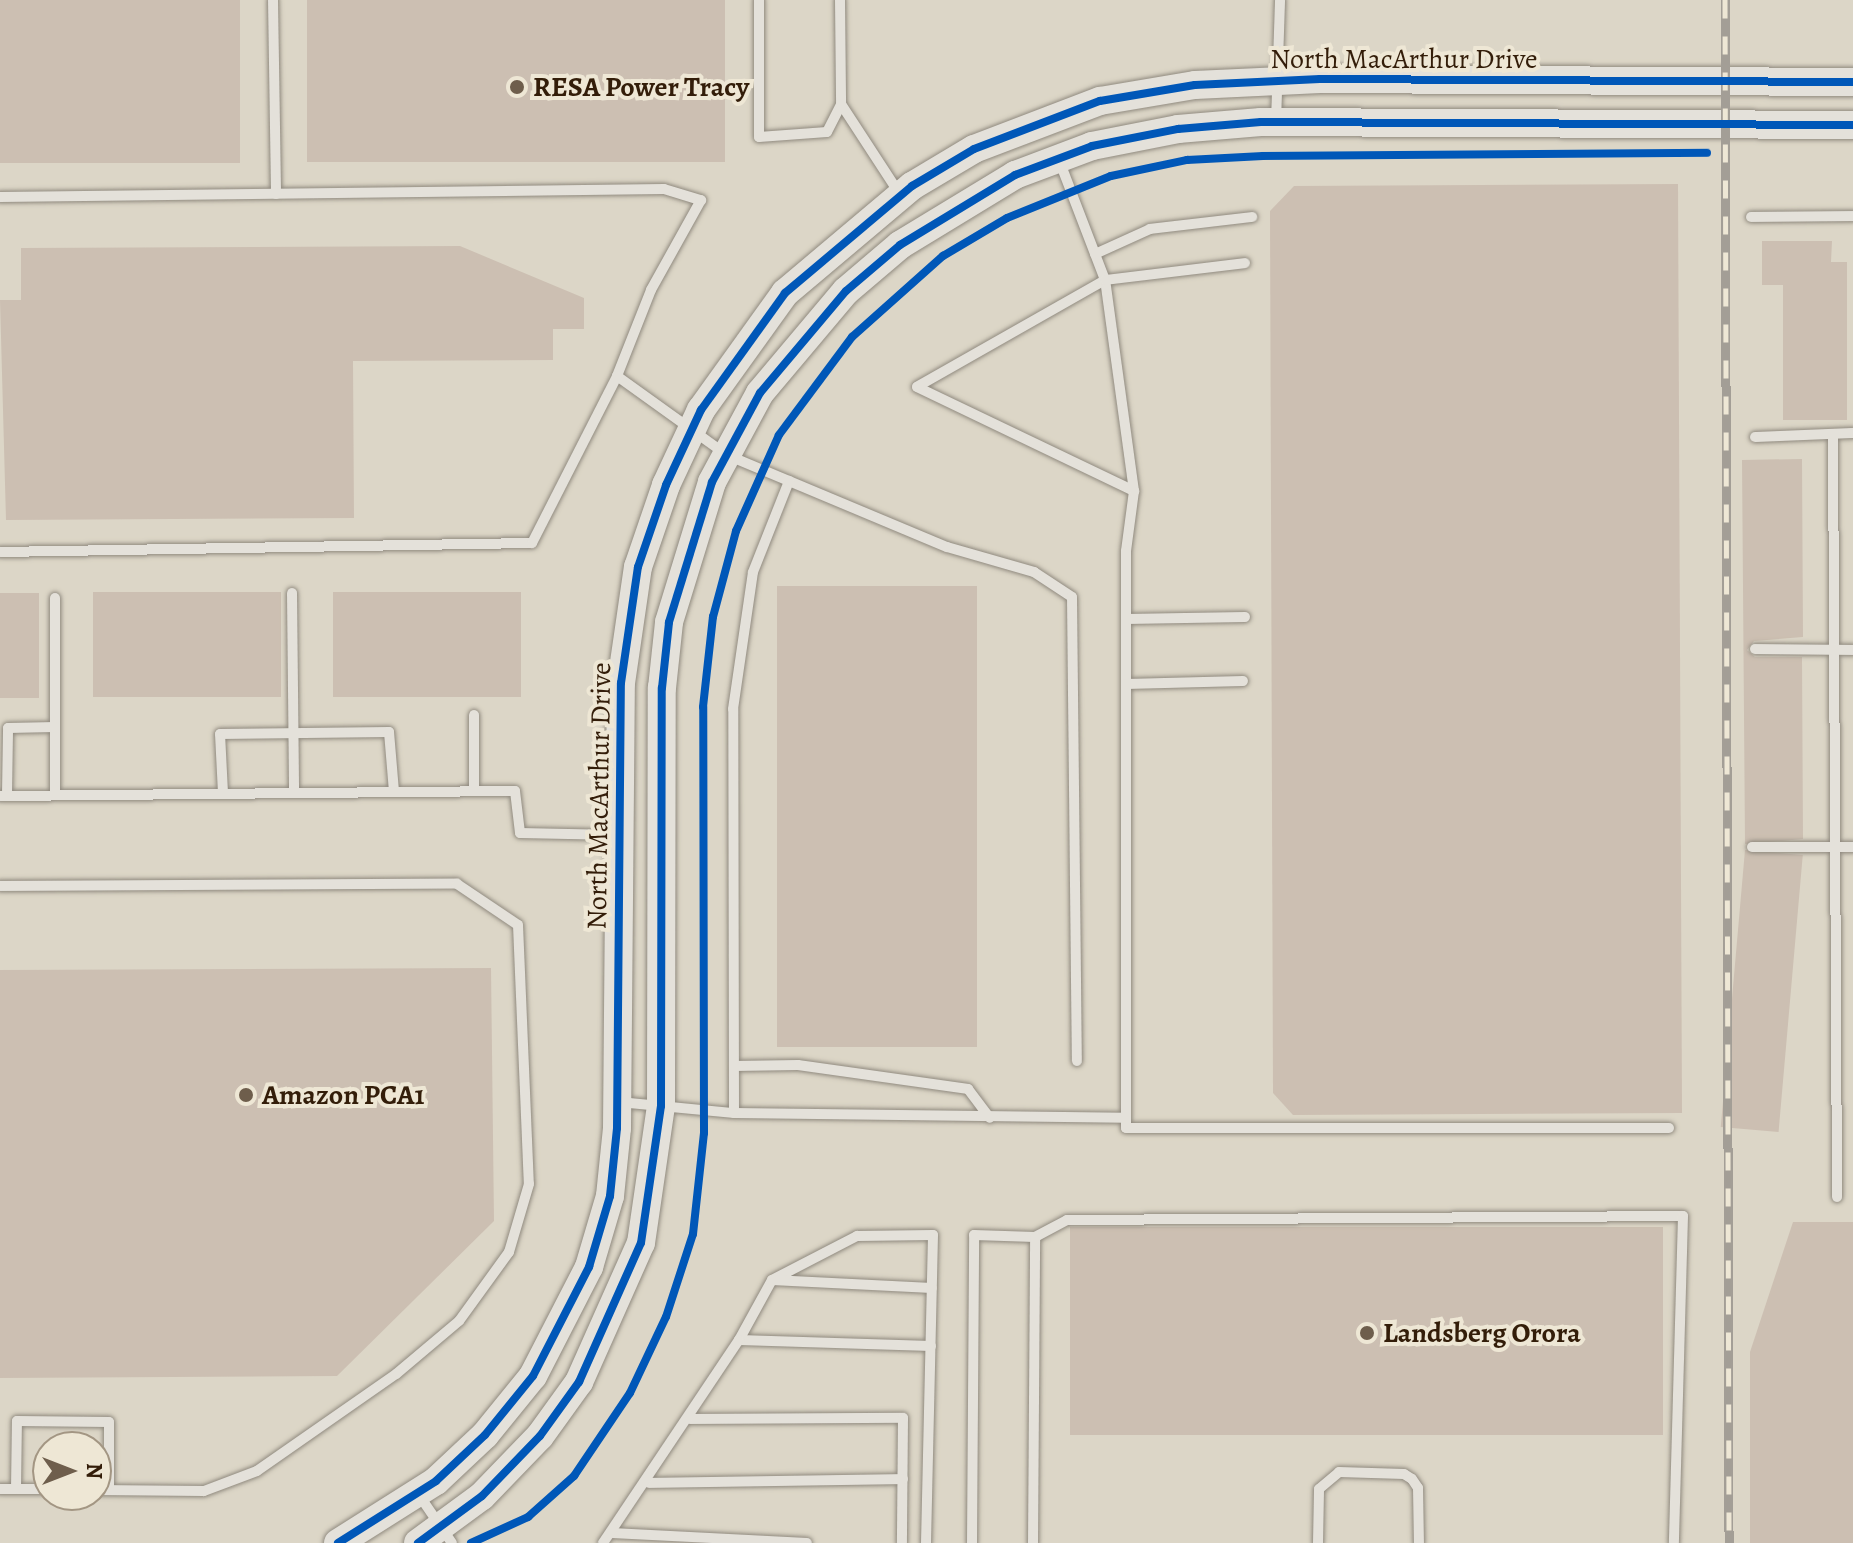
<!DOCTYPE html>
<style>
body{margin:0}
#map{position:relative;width:1853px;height:1543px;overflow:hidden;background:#dcd6c7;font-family:Alegreya,serif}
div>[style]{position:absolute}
.building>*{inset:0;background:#ccbfb2;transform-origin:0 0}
.roads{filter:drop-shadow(0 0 2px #908a7f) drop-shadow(0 0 2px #908a7f)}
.lane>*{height:10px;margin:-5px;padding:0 5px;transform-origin:5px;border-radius:5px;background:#e4e1da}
.secondary>*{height:28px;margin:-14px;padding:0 14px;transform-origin:14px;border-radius:14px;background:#e4e1da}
.rail>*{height:9px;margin-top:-4.5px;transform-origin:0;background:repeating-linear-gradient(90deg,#eee7d5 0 18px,#a39e96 0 36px);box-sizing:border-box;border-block:2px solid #a39e96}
.cycleway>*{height:8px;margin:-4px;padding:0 4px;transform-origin:4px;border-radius:4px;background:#0057b8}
.dots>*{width:22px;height:22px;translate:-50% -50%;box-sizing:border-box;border:4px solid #eee7d5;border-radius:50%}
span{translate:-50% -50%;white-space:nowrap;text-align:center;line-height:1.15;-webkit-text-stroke:8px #eee7d5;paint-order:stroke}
.street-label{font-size:28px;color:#331d09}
.poi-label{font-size:28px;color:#331d09;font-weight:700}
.left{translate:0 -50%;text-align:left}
.north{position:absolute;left:32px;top:1431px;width:80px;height:80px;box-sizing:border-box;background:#eee7d5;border:2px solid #a39683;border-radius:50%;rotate:90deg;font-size:22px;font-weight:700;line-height:32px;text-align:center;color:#331d09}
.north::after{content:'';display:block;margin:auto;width:28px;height:36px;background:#6e5e4c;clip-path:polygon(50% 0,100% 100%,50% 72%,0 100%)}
</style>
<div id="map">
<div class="building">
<div style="left:0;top:0;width:240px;height:163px"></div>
<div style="left:307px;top:0;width:418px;height:162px"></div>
<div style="clip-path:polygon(1678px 184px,1682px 1113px,1293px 1115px,1273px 1093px,1270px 211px,1294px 186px)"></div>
<div style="clip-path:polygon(1762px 241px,1832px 241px,1831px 262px,1847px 262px,1847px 420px,1783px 420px,1783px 285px,1762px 285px)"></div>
<div style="clip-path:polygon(460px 246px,584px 298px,584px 329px,553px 329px,553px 360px,353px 361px,354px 518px,6px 520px,0 300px,21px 300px,21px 248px)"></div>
<div style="clip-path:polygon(1802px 459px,1803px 637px,1754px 641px,1747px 650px,1755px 657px,1802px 657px,1803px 839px,1745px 844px,1742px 460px)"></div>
<div style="left:977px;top:586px;width:461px;height:200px;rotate:90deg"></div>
<div style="left:93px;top:592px;width:188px;height:105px"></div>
<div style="left:521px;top:592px;width:105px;height:188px;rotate:90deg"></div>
<div style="left:0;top:593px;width:39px;height:105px"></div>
<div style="left:1745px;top:850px;width:58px;height:278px;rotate:5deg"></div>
<div style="clip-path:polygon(491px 968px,494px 1221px,337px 1376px,0 1378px,0 970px)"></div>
<div style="clip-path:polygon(1793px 1222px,1853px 1222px,1853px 1543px,1750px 1543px,1750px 1352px)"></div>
<div style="left:1663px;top:1227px;width:208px;height:593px;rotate:90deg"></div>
</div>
<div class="roads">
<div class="lane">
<div style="left:273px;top:0;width:194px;rotate:89.1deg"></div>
<div style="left:759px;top:0;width:137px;rotate:90deg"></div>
<div style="left:759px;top:137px;width:68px;rotate:-4.2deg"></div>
<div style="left:827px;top:132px;width:31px;rotate:-63deg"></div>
<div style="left:840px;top:0;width:104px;rotate:89.4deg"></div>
<div style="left:841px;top:104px;width:106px;rotate:56.9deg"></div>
<div style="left:1276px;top:122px;width:122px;rotate:-88.1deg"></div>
<div style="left:1059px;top:160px;width:129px;rotate:69deg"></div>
<div style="left:1105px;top:280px;width:216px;rotate:150.4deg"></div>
<div style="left:917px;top:387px;width:241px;rotate:25.6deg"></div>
<div style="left:1134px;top:491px;width:61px;rotate:97.6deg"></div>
<div style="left:1126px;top:551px;width:577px;rotate:90deg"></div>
<div style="left:1126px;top:1128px;width:543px"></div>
<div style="left:0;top:197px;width:664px;rotate:-0.69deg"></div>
<div style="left:664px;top:189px;width:39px;rotate:17deg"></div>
<div style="left:701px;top:200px;width:103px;rotate:119.1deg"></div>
<div style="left:651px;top:290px;width:92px;rotate:111.6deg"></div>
<div style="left:617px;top:376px;width:135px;rotate:35.7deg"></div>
<div style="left:727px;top:455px;width:238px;rotate:22.7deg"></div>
<div style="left:947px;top:547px;width:91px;rotate:16deg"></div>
<div style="left:1034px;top:572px;width:45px;rotate:33.3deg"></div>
<div style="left:1072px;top:597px;width:464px;rotate:89.4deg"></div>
<div style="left:1751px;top:217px;width:102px;rotate:-0.6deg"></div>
<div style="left:1095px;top:254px;width:60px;rotate:-24.4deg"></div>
<div style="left:1150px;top:229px;width:103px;rotate:-6.7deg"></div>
<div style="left:1833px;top:434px;width:763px;rotate:89.7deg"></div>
<div style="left:1755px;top:437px;width:98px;rotate:-2.3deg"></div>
<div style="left:1134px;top:491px;width:213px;rotate:-97.8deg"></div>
<div style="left:1105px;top:280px;width:141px;rotate:-6.9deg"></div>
<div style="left:0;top:552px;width:532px;rotate:-0.97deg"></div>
<div style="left:532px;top:543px;width:187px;rotate:-63deg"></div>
<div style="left:292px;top:593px;width:200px;rotate:89.4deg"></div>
<div style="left:55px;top:598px;width:197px;rotate:90deg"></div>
<div style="left:1126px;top:619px;width:119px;rotate:-1deg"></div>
<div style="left:1755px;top:649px;width:98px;rotate:0.6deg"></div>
<div style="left:1126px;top:684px;width:117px;rotate:-1.5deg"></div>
<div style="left:474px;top:715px;width:76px;rotate:90deg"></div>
<div style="left:223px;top:793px;width:59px;rotate:-92.9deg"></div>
<div style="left:220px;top:734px;width:169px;rotate:-0.7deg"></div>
<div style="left:389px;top:732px;width:60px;rotate:85.2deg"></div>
<div style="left:7px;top:795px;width:67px;rotate:-89.1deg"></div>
<div style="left:8px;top:728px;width:47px;rotate:-1.2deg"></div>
<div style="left:0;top:796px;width:515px;rotate:-0.56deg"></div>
<div style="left:515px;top:791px;width:42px;rotate:83.2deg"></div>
<div style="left:520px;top:833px;width:97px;rotate:1.2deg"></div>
<div style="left:1752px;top:847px;width:101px"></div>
<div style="left:0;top:886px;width:457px;rotate:-0.3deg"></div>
<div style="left:457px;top:884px;width:73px;rotate:33.9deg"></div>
<div style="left:518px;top:925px;width:259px;rotate:87.6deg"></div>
<div style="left:529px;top:1184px;width:71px;rotate:106.4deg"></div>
<div style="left:509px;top:1252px;width:85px;rotate:125.9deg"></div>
<div style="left:459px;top:1321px;width:82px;rotate:139.9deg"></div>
<div style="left:396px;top:1374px;width:169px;rotate:145.1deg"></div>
<div style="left:257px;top:1471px;width:57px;rotate:159.3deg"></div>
<div style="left:204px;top:1491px;width:108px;rotate:-179.5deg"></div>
<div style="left:734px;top:1066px;width:64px;rotate:-0.9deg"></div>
<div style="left:798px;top:1065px;width:172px;rotate:8deg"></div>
<div style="left:968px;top:1089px;width:36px;rotate:53deg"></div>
<div style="left:619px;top:1102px;width:116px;rotate:5.5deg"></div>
<div style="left:734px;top:1113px;width:392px;rotate:0.7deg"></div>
<div style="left:734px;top:1113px;width:404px;rotate:-90.1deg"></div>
<div style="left:733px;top:709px;width:138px;rotate:-81.7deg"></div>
<div style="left:753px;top:572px;width:98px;rotate:-68.4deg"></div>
<div style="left:772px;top:1280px;width:96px;rotate:-27.4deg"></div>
<div style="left:857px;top:1236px;width:76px;rotate:-0.8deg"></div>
<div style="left:933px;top:1235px;width:308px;rotate:91.3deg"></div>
<div style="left:931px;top:1346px;width:192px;rotate:-178.2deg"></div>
<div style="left:739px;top:1340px;width:68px;rotate:-61.2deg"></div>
<div style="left:772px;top:1280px;width:160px;rotate:2.9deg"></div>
<div style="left:690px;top:1419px;width:213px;rotate:-0.3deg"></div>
<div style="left:903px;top:1418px;width:125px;rotate:90.5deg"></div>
<div style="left:649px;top:1483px;width:254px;rotate:-0.9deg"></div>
<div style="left:0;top:1489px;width:48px"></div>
<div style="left:16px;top:1489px;width:68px;rotate:-89.2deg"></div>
<div style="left:17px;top:1421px;width:92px;rotate:0.6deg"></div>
<div style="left:109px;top:1422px;width:68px;rotate:90deg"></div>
<div style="left:419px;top:1495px;width:58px;rotate:55.5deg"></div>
<div style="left:612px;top:1533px;width:195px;rotate:2.9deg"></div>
<div style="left:603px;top:1543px;width:244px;rotate:-56.2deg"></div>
<div style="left:972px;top:1543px;width:308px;rotate:-89.6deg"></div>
<div style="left:974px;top:1235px;width:61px;rotate:1.9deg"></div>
<div style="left:1035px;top:1237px;width:36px;rotate:-28deg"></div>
<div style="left:1067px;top:1220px;width:616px;rotate:-0.37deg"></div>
<div style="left:1683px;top:1216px;width:327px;rotate:91.6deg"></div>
<div style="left:1033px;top:1543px;width:306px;rotate:-89.6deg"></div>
<div style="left:1318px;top:1543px;width:54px;rotate:-88.9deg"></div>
<div style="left:1319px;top:1489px;width:26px;rotate:-40deg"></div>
<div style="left:1339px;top:1472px;width:65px;rotate:1.8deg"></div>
<div style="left:1404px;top:1474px;width:9px;rotate:32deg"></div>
<div style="left:1412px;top:1479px;width:11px;rotate:56deg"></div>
<div style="left:1418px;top:1488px;width:55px;rotate:89deg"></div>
</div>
<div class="secondary">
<div style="left:338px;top:1543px;width:116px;rotate:-32.3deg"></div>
<div style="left:436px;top:1481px;width:67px;rotate:-43.2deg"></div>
<div style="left:485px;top:1435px;width:76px;rotate:-50.9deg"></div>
<div style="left:533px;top:1376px;width:123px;rotate:-62.8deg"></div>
<div style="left:589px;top:1267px;width:74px;rotate:-73.5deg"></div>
<div style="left:610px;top:1196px;width:68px;rotate:-84.1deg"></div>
<div style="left:617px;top:1128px;width:445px;rotate:-89.5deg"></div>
<div style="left:621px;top:683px;width:117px;rotate:-81.7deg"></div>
<div style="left:638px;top:567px;width:87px;rotate:-71.1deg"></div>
<div style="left:666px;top:485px;width:83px;rotate:-65deg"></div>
<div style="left:701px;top:410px;width:144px;rotate:-54.3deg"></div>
<div style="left:785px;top:293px;width:166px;rotate:-40.1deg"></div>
<div style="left:912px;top:186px;width:72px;rotate:-30.8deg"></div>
<div style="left:974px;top:149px;width:135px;rotate:-20.9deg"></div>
<div style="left:1100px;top:101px;width:96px;rotate:-9.6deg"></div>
<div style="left:1195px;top:85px;width:125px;rotate:-2.7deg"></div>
<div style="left:1320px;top:79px;width:533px;rotate:0.32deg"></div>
<div style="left:418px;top:1543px;width:79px;rotate:-36.3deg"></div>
<div style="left:482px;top:1496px;width:83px;rotate:-46deg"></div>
<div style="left:540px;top:1436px;width:67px;rotate:-54.2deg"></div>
<div style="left:579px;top:1382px;width:152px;rotate:-66deg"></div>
<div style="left:641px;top:1243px;width:138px;rotate:-81.7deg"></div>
<div style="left:661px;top:1106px;width:418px;rotate:-89.9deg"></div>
<div style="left:662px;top:688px;width:66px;rotate:-83.9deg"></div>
<div style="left:669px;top:622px;width:146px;rotate:-72.9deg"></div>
<div style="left:712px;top:482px;width:101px;rotate:-61.7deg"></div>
<div style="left:760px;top:393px;width:133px;rotate:-49.9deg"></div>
<div style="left:846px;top:291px;width:71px;rotate:-40.4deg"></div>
<div style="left:900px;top:245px;width:135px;rotate:-31.3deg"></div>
<div style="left:1015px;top:175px;width:82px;rotate:-20.6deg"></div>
<div style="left:1092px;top:146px;width:88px;rotate:-11.2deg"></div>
<div style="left:1178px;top:129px;width:83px;rotate:-4.8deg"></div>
<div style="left:1261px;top:122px;width:592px;rotate:0.29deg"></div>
</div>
</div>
<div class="rail">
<div style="left:1725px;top:0;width:1543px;rotate:89.85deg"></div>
</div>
<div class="cycleway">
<div style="left:338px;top:1543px;width:116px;rotate:-32.3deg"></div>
<div style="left:436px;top:1481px;width:67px;rotate:-43.2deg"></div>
<div style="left:485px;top:1435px;width:76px;rotate:-50.9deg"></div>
<div style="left:533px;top:1376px;width:123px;rotate:-62.8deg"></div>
<div style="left:589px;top:1267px;width:74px;rotate:-73.5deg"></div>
<div style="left:610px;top:1196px;width:68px;rotate:-84.1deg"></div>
<div style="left:617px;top:1128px;width:445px;rotate:-89.5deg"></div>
<div style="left:621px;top:683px;width:117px;rotate:-81.7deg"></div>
<div style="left:638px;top:567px;width:87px;rotate:-71.1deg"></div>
<div style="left:666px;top:485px;width:83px;rotate:-65deg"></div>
<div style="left:701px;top:410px;width:144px;rotate:-54.3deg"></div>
<div style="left:785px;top:293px;width:166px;rotate:-40.1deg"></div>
<div style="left:912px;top:186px;width:72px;rotate:-30.8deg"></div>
<div style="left:974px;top:149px;width:135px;rotate:-20.9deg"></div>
<div style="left:1100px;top:101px;width:96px;rotate:-9.6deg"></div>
<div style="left:1195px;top:85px;width:125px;rotate:-2.7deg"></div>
<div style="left:1320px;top:79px;width:533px;rotate:0.32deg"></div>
<div style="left:418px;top:1543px;width:79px;rotate:-36.3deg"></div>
<div style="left:482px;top:1496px;width:83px;rotate:-46deg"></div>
<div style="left:540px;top:1436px;width:67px;rotate:-54.2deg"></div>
<div style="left:579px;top:1382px;width:152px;rotate:-66deg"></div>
<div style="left:641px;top:1243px;width:138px;rotate:-81.7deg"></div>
<div style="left:661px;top:1106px;width:418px;rotate:-89.9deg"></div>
<div style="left:662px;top:688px;width:66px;rotate:-83.9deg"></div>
<div style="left:669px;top:622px;width:146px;rotate:-72.9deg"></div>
<div style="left:712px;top:482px;width:101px;rotate:-61.7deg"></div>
<div style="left:760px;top:393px;width:133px;rotate:-49.9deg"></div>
<div style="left:846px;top:291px;width:71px;rotate:-40.4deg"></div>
<div style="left:900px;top:245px;width:135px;rotate:-31.3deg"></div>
<div style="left:1015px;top:175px;width:82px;rotate:-20.6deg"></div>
<div style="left:1092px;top:146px;width:88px;rotate:-11.2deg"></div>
<div style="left:1178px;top:129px;width:83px;rotate:-4.8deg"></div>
<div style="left:1261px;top:122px;width:592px;rotate:0.29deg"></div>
<div style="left:471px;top:1543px;width:63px;rotate:-24.5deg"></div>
<div style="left:528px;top:1517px;width:62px;rotate:-41.7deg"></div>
<div style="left:574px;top:1476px;width:100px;rotate:-56deg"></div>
<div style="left:630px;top:1393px;width:84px;rotate:-64.7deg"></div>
<div style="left:666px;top:1317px;width:87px;rotate:-72deg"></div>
<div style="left:693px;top:1234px;width:102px;rotate:-83.8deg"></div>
<div style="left:704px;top:1133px;width:426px;rotate:-90.1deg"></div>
<div style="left:703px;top:707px;width:91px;rotate:-83.7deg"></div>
<div style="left:713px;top:617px;width:89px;rotate:-75deg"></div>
<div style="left:736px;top:531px;width:105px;rotate:-65.9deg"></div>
<div style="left:779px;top:435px;width:122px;rotate:-53.3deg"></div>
<div style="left:852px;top:337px;width:122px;rotate:-41.7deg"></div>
<div style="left:943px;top:256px;width:74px;rotate:-30.7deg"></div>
<div style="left:1007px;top:218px;width:112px;rotate:-22deg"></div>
<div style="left:1111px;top:176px;width:78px;rotate:-11.9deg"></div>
<div style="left:1187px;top:160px;width:76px;rotate:-3deg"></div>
<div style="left:1263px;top:156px;width:444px;rotate:-0.4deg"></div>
</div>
<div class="dots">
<div style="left:517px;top:87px;background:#6e5e4c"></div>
<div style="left:246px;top:1095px;background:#6e5e4c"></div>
<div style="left:1367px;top:1333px;background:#6e5e4c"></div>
</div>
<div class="street-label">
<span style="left:1404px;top:59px">North MacArthur Drive</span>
<span style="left:599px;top:796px;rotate:-89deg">North MacArthur Drive</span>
</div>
<div class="poi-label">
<span class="left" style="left:533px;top:87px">RESA Power Tracy</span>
<span class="left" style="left:262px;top:1095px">Amazon PCA1</span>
<span class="left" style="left:1383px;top:1333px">Landsberg Orora</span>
</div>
<div class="north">N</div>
</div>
